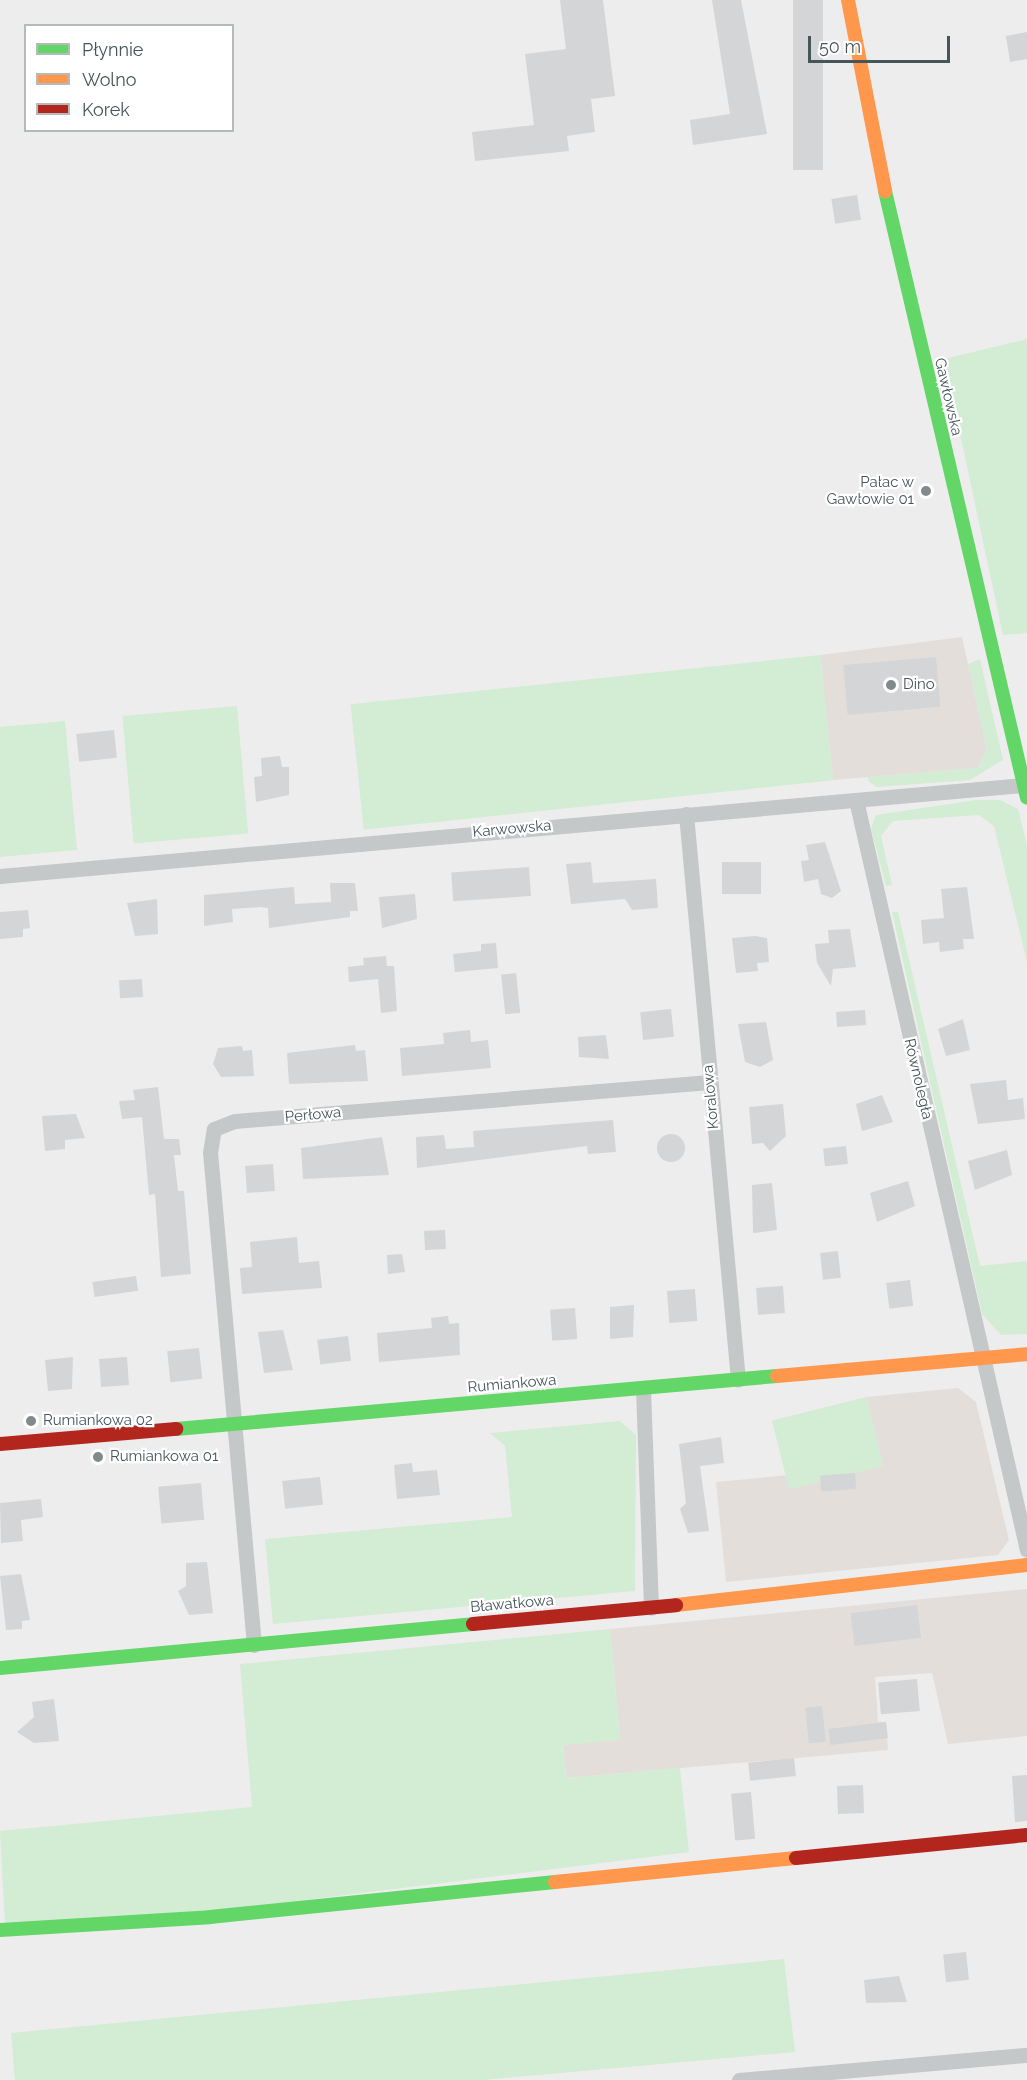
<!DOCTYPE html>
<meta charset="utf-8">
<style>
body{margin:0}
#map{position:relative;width:1027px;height:2080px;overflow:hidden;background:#eeeded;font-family:Raleway,sans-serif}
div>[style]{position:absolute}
.commercial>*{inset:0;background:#e4deda}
.green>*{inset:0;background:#d3ecd4;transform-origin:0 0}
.building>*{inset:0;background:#d4d5d6;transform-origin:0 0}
.round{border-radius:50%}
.street>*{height:15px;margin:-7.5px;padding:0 7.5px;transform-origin:7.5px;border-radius:7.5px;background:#c5c8c9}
.fast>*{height:14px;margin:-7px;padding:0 7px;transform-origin:7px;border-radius:7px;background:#63d668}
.slow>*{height:14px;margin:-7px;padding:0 7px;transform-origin:7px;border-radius:7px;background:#ff974d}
.jam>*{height:14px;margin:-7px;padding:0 7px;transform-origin:7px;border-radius:7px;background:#b3261e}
.dots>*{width:16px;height:16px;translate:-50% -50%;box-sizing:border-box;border:3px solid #fff;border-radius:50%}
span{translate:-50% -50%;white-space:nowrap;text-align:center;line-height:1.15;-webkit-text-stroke:4.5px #fff;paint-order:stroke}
.street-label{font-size:15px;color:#465658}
.poi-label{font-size:15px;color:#465658}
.right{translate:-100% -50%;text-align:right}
.left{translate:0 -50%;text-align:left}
.legend{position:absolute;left:24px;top:24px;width:210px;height:108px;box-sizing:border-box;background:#fff;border:2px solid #b5bbbc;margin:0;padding:8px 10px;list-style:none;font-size:18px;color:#465658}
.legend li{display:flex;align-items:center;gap:12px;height:30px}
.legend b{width:30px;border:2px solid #b5bbbc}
.scale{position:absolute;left:808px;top:36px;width:142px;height:27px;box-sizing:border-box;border:3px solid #465658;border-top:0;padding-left:8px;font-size:18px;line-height:21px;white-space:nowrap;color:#465658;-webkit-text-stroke:4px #fff;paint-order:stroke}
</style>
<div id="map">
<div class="commercial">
<div style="clip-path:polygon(962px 637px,987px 749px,978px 768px,833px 780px,820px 655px)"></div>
<div style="clip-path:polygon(958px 1388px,976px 1402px,1009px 1540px,998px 1555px,726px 1582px,716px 1482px,883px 1466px,866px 1397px)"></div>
<div style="clip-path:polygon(1027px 1589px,1027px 1736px,948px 1744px,932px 1673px,875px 1677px,878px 1722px,886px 1722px,888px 1750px,566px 1778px,563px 1745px,620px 1739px,610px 1629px)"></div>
</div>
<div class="green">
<div style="clip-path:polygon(1027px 339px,1027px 633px,1003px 635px,944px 359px)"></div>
<div style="left:820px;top:655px;width:126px;height:472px;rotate:84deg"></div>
<div style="clip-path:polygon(980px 659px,1003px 760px,970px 780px,877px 787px,869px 782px,868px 777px,978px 768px,987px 749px,968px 664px)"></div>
<div style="left:237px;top:706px;width:128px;height:115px;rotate:85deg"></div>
<div style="clip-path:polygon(65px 721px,77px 850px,0 857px,0 727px)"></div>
<div style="clip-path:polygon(976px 800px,1000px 800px,1018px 809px,1027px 845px,1027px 962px,994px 826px,979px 815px,893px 821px,881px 836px,892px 885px,886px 886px,871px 829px,876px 815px)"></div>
<div style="clip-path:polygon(892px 912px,898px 912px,980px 1266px,1027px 1261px,1027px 1334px,1001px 1335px,982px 1314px)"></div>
<div style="left:866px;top:1397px;width:71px;height:97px;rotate:76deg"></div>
<div style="clip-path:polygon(620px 1421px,636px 1435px,635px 1591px,273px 1624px,265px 1539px,512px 1517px,505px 1446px,490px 1433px)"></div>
<div style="clip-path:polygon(610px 1629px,620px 1740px,563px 1745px,566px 1778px,680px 1768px,689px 1852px,226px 1910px,5px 1925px,0 1831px,252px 1807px,240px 1664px)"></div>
<div style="clip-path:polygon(784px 1959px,795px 2052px,483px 2080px,15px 2080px,11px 2033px)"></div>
</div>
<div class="building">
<div style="clip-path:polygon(560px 0,603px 0,615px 96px,591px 99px,595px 132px,567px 136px,569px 151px,475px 161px,472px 132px,534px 125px,525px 54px,566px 49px)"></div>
<div style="clip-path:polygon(712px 0,741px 0,767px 134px,693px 145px,690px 120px,730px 114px)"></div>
<div style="left:793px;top:0;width:30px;height:170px"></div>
<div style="clip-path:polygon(1027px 32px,1027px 59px,1010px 62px,1006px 36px)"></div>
<div style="left:857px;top:195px;width:25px;height:26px;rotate:81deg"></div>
<div style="left:936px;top:657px;width:50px;height:93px;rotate:85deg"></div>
<div style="left:114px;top:730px;width:28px;height:38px;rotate:84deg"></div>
<div style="clip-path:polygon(280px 756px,282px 767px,289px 767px,289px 795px,256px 802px,254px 777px,262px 776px,261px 758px)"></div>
<div style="clip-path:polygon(825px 842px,841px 891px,832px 898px,821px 894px,818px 879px,804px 882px,801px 861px,809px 860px,806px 845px)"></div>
<div style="clip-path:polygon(591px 862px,593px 883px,656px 879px,658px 908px,632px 910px,625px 899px,571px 904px,566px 864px)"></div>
<div style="left:761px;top:862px;width:32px;height:39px;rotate:90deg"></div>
<div style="left:529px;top:867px;width:29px;height:78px;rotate:86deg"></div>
<div style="clip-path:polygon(330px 883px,355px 883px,358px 911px,350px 911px,350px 917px,269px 928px,268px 908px,261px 907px,232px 909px,233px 922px,204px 926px,204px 895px,294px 887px,295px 904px,331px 902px)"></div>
<div style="clip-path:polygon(967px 887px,974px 939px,963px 939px,964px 949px,940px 952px,939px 942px,923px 944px,921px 920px,944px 918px,941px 889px)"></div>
<div style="clip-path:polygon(415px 894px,417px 919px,382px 928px,379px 897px)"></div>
<div style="clip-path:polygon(157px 899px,158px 934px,135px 936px,127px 903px)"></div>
<div style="clip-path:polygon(28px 910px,30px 928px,23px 929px,23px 937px,0 939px,0 912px)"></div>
<div style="clip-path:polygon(850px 929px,856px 967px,833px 969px,831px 986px,817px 963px,815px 944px,829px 943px,828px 930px)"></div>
<div style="clip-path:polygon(755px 936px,767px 938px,769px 962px,757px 963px,758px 971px,736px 973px,732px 938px)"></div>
<div style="clip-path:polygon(496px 943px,498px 968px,455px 972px,453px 954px,481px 951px,481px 944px)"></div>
<div style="clip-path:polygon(386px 956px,387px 966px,394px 966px,397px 1011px,381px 1013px,378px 979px,349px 982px,348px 967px,364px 965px,363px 958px)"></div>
<div style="left:516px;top:973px;width:40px;height:15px;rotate:84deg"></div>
<div style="left:142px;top:979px;width:18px;height:23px;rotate:87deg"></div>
<div style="left:671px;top:1009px;width:28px;height:31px;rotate:84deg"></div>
<div style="left:865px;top:1010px;width:15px;height:29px;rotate:86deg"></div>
<div style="clip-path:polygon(963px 1019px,970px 1050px,946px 1056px,938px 1029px)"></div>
<div style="clip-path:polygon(766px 1022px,773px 1060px,760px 1067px,745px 1062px,738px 1024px)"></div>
<div style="clip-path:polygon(470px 1030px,471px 1042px,488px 1040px,491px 1068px,402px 1076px,400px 1048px,444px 1044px,443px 1033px)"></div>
<div style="clip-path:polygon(606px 1035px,609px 1059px,579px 1057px,578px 1037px)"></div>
<div style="clip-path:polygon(355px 1045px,356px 1051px,365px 1050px,368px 1081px,289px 1084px,287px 1053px)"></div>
<div style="clip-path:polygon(242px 1046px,243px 1051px,252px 1050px,254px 1076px,221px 1077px,213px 1064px,218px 1048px)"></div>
<div style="clip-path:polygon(1006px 1080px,1008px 1100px,1023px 1098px,1025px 1119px,978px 1124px,970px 1084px)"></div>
<div style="clip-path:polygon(158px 1087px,164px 1139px,179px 1139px,181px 1155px,174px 1155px,178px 1191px,184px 1191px,191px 1274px,161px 1277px,155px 1194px,149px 1195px,142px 1117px,122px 1119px,119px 1101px,135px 1100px,133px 1090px)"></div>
<div style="clip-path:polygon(882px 1095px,893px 1122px,862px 1131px,856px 1104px)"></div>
<div style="clip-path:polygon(783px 1104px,786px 1136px,770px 1151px,763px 1143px,752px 1144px,749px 1107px)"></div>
<div style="clip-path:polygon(76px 1114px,85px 1138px,65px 1140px,65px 1149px,45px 1151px,42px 1116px)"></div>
<div style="clip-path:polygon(613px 1120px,616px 1152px,588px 1154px,587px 1146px,417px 1168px,416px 1137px,444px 1135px,446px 1149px,474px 1147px,473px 1131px)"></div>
<div class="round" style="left:657px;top:1134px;width:28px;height:28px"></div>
<div style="clip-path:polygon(382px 1137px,389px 1175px,303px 1179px,301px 1148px)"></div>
<div style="left:846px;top:1146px;width:18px;height:23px;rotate:84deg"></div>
<div style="clip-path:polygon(1007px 1150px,1012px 1175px,975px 1190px,968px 1161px)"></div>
<div style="left:273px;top:1164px;width:27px;height:28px;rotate:86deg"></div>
<div style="clip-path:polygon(908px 1181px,915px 1206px,877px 1222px,870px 1193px)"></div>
<div style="clip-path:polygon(772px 1183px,777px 1230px,753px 1233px,752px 1185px)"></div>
<div style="left:445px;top:1230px;width:19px;height:21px;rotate:87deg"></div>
<div style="clip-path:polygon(297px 1237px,299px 1263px,319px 1261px,322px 1288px,242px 1294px,240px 1268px,252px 1267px,250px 1242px)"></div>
<div style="left:838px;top:1251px;width:27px;height:18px;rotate:84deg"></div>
<div style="clip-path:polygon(402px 1254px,405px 1272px,388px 1274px,387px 1255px)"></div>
<div style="left:136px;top:1276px;width:15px;height:44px;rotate:82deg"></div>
<div style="left:910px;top:1280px;width:26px;height:24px;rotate:83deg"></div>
<div style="left:783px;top:1286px;width:27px;height:27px;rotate:86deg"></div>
<div style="left:695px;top:1289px;width:32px;height:28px;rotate:86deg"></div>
<div style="clip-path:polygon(634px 1305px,633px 1337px,610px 1339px,610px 1307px)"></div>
<div style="left:575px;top:1308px;width:31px;height:25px;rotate:86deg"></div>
<div style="clip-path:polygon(448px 1316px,449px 1324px,459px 1323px,460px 1355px,379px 1362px,377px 1333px,432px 1328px,431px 1318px)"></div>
<div style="clip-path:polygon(283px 1330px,293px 1370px,264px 1373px,258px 1332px)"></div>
<div style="left:348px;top:1336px;width:25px;height:31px;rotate:83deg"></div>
<div style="left:199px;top:1348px;width:31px;height:32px;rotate:84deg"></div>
<div style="clip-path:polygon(73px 1357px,72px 1389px,48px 1391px,45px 1360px)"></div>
<div style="left:127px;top:1357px;width:28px;height:28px;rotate:86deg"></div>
<div style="clip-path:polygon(721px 1437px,724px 1463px,700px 1466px,709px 1531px,688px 1533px,680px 1509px,686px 1503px,679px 1444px)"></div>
<div style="clip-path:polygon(412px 1463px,413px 1472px,437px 1470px,440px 1495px,397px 1499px,394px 1465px)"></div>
<div style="left:855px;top:1473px;width:16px;height:35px;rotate:86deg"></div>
<div style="left:320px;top:1477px;width:28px;height:38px;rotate:84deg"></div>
<div style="left:201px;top:1483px;width:37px;height:43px;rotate:85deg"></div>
<div style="clip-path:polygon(41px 1499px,43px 1517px,21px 1520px,23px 1541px,1px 1543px,0 1503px)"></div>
<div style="clip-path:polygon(207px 1562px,213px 1613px,189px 1615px,178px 1591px,186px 1586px,186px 1563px)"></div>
<div style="clip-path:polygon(21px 1574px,30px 1620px,22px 1621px,22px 1629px,6px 1630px,0 1576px)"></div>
<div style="left:917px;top:1605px;width:33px;height:67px;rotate:83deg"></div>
<div style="left:917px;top:1679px;width:32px;height:39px;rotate:85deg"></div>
<div style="clip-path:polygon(54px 1699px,59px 1741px,34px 1743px,17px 1732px,34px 1717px,32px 1702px)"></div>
<div style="left:822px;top:1706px;width:36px;height:17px;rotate:84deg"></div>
<div style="left:886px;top:1722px;width:16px;height:58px;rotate:83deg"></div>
<div style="left:794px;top:1758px;width:18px;height:46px;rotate:84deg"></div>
<div style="clip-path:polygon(1027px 1775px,1027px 1821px,1015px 1822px,1012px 1776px)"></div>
<div style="left:863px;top:1785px;width:28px;height:26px;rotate:88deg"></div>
<div style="left:751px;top:1792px;width:47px;height:20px;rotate:85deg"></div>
<div style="left:966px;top:1952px;width:28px;height:23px;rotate:84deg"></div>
<div style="clip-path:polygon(899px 1976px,907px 2002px,866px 2003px,864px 1980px)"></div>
</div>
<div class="street">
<div style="left:856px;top:800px;width:769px;rotate:77.16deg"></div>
<div style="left:686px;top:814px;width:568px;rotate:84.75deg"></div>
<div style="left:0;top:876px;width:1028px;rotate:-5.08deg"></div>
<div style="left:643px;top:1389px;width:219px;rotate:87.9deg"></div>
<div style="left:254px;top:1645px;width:494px;rotate:-95.1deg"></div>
<div style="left:210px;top:1153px;width:24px;rotate:-81deg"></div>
<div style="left:214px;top:1129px;width:22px;rotate:-21deg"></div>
<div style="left:235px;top:1121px;width:476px;rotate:-4.7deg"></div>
<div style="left:739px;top:2080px;width:289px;rotate:-5deg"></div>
</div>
<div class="fast">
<div style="left:885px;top:191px;width:623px;rotate:76.83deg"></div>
<div style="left:176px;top:1429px;width:603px;rotate:-5.04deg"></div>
<div style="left:0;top:1668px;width:475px;rotate:-5.3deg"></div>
<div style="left:0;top:1930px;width:210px;rotate:-3.5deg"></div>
<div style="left:210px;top:1917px;width:347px;rotate:-5.8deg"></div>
</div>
<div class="slow">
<div style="left:848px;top:0;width:195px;rotate:79deg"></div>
<div style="left:777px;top:1376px;width:251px;rotate:-5deg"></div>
<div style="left:676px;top:1605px;width:353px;rotate:-6.5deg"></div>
<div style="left:555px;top:1882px;width:242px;rotate:-5.7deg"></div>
</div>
<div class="jam">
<div style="left:0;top:1444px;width:177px;rotate:-4.9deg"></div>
<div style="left:473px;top:1624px;width:204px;rotate:-5.3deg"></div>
<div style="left:796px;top:1858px;width:232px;rotate:-5.7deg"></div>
</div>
<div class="dots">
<div style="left:926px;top:491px;background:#818b8c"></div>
<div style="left:891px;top:685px;background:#818b8c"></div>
<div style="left:31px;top:1421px;background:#818b8c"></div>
<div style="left:98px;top:1457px;background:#818b8c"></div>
</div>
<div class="street-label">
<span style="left:948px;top:397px;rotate:77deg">Gawłowska</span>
<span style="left:512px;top:829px;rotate:-5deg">Karwowska</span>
<span style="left:918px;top:1079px;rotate:77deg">Równoległa</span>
<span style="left:711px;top:1097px;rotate:-95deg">Koralowa</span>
<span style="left:313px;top:1115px;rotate:-5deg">Perłowa</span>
<span style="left:512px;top:1384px;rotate:-5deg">Rumiankowa</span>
<span style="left:512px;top:1604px;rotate:-5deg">Bławatkowa</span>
</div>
<div class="poi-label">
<span class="right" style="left:914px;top:491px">Pałac w<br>Gawłowie 01</span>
<span class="left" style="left:903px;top:685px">Dino</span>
<span class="left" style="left:43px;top:1421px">Rumiankowa 02</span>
<span class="left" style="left:110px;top:1457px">Rumiankowa 01</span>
</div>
<ul class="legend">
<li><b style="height:8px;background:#63d668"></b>Płynnie</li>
<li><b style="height:8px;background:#ff974d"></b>Wolno</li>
<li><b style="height:8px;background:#b3261e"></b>Korek</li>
</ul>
<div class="scale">50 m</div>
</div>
